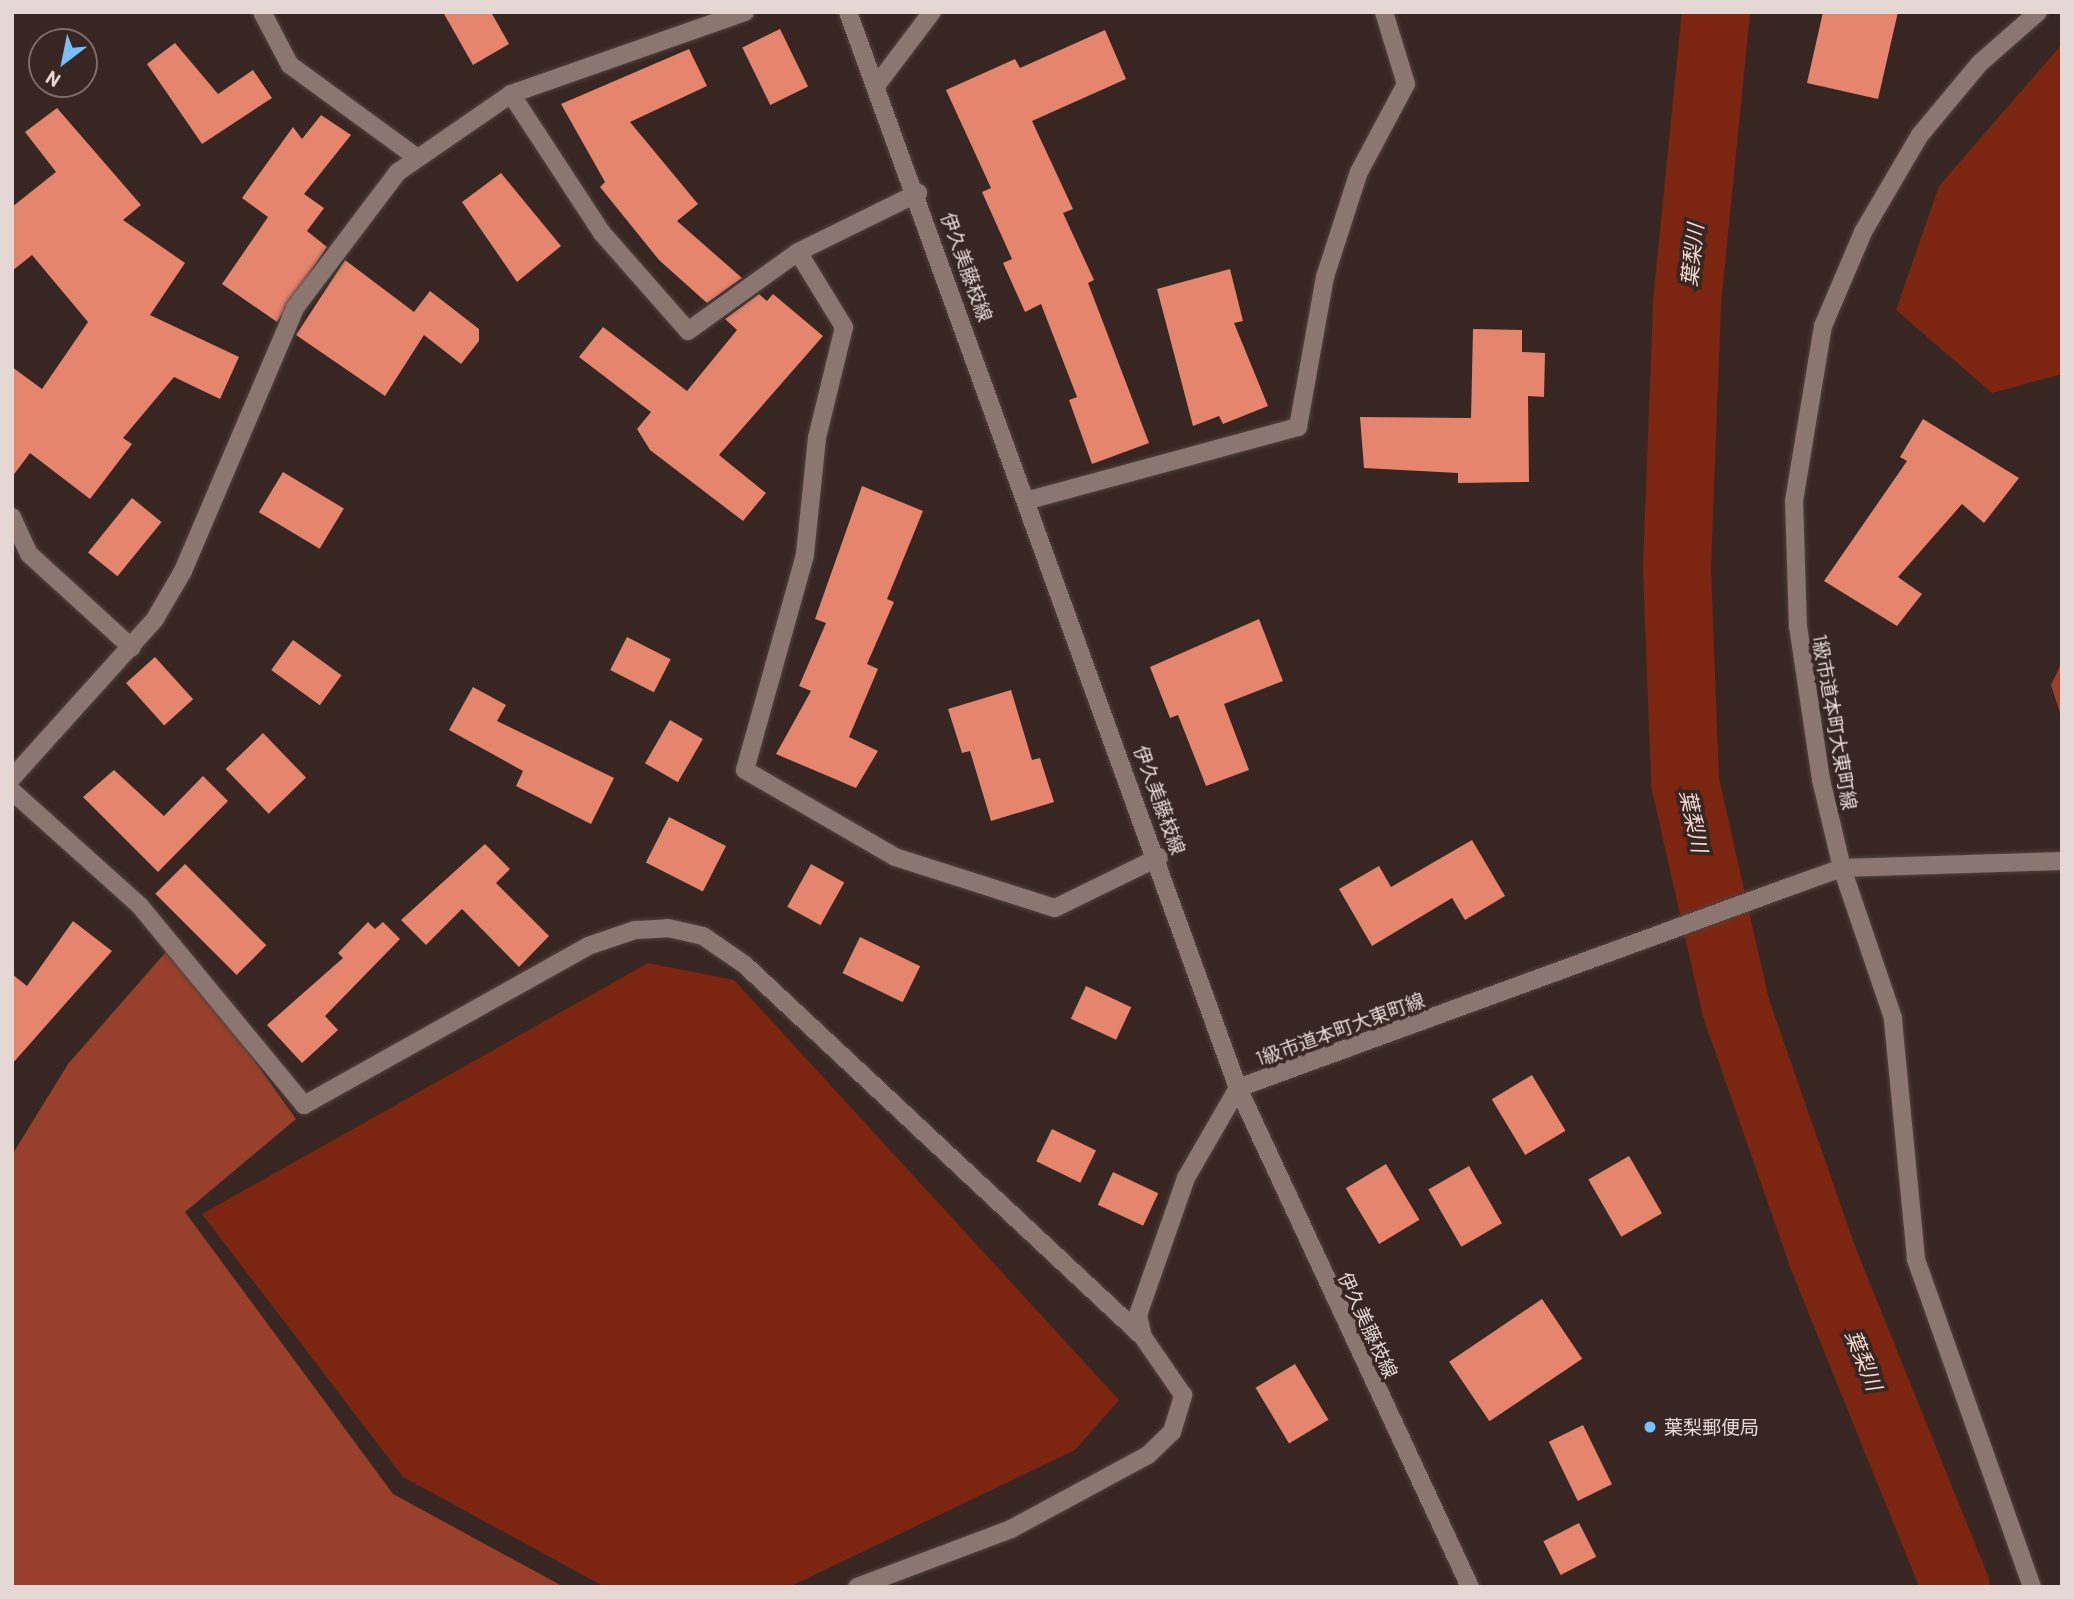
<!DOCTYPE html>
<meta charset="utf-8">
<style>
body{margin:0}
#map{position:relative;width:2074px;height:1599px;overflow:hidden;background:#372621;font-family:Barlow,"Noto Sans JP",sans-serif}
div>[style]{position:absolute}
.forest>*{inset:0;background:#98402c}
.water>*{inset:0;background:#7c2611}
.river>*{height:68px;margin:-34px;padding:0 34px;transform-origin:34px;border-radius:34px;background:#7c2611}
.building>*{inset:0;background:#e5856e;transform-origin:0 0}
.roads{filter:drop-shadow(0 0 2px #51423f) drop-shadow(0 0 2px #51423f)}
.street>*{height:18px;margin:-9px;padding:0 9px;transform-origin:9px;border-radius:9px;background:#8b7670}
.secondary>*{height:18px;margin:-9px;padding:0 9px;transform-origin:9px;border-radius:9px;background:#8b7670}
.dots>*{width:19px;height:19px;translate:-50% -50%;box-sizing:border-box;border:4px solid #372621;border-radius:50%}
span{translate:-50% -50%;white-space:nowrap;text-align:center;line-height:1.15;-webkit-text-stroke:7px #372621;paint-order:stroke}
.street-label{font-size:19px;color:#e4d7d4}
.poi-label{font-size:19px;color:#e4d7d4}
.left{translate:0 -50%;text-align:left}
.water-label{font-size:21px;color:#f5dad4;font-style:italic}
.frame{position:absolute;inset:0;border:14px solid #e4d7d4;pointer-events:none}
.north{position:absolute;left:28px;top:28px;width:70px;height:70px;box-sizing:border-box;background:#372621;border:2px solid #7c6d69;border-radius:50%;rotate:212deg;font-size:19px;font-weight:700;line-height:28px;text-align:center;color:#e4d7d4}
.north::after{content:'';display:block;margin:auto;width:24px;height:32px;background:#79bff8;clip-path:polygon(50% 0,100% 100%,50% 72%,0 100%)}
</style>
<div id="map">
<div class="forest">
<div style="clip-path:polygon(2062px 662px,2062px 719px,2051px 685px)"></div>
<div style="clip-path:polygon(172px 945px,296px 1119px,185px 1212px,393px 1494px,564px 1587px,12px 1587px,12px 1155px,68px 1064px)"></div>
</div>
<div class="water">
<div style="clip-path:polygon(2062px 44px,2062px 374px,1992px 393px,1896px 310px,1939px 186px)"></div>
<div style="clip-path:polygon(648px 963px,734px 980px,1119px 1400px,1075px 1450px,789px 1587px,605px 1587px,403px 1477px,202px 1214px)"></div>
</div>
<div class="river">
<div style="left:1716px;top:12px;width:294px;rotate:95.7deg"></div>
<div style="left:1687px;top:305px;width:266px;rotate:92.2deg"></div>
<div style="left:1677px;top:571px;width:211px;rotate:87.8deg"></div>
<div style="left:1685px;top:782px;width:232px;rotate:77.3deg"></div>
<div style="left:1736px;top:1008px;width:265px;rotate:70.8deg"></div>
<div style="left:1823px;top:1258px;width:355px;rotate:68deg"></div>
</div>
<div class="building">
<div style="clip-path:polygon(443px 12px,491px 12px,509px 44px,473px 65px)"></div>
<div style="clip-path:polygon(1823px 12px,1898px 12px,1878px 99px,1807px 83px)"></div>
<div style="left:780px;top:29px;width:64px;height:42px;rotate:64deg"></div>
<div style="clip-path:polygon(1105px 30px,1126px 79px,1032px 121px,1073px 209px,1063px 213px,1094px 280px,1088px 283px,1149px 443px,1092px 464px,1069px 400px,1077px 397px,1041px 304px,1025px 312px,1003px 263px,1012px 259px,982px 192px,991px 188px,946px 90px,1015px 59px,1020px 68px)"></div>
<div style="clip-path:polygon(175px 43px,218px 94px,253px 70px,272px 98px,202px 144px,147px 64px)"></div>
<div style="clip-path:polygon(689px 49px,707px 86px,630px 122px,698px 204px,677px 221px,742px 278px,707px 303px,659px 260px,600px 187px,605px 182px,561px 104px)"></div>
<div style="clip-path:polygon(57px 108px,141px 205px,123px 220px,185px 263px,150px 315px,239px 357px,220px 399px,174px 377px,123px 438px,132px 444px,90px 499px,30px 453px,12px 477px,12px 367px,42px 389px,88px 322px,32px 255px,12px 271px,12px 207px,56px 172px,25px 132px)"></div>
<div style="clip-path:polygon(321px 115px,351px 135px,304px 194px,324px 208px,307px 231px,327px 247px,277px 322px,222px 284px,268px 217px,242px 198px,293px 127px,302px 139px)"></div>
<div style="clip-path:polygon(501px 173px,561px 246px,517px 282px,462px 202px)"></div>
<div style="clip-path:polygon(345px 260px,414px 312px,430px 291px,479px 329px,479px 341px,461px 364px,424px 335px,385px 396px,296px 335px)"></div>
<div style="clip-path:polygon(1230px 269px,1243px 321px,1234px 323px,1268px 406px,1223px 424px,1219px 416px,1193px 426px,1157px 289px)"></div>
<div style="clip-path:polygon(759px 294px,767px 301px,773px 294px,823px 336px,719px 455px,766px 493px,743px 521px,650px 450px,637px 429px,651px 412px,579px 357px,603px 327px,687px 391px,737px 330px,725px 319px)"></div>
<div style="clip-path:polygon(1473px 329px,1522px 330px,1522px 352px,1545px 353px,1544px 397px,1528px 396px,1529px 482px,1458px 483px,1458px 473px,1364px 468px,1360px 417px,1471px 418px)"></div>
<div style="clip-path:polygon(1923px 419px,2019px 478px,1984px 523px,1962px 504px,1898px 577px,1922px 594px,1897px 626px,1824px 581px,1907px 461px,1900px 457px)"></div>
<div style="left:283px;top:472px;width:71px;height:47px;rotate:31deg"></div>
<div style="clip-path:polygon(862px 486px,923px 511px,887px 599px,894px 602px,867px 664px,878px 669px,849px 737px,878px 751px,856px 788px,776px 754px,811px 691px,799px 686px,826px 623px,815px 619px)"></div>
<div style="left:132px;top:498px;width:38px;height:70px;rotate:39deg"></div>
<div style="clip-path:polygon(1259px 619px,1283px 681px,1224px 704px,1249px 770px,1206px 786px,1178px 715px,1170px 718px,1150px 667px)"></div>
<div style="left:627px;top:637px;width:49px;height:37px;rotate:27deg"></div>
<div style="left:293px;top:640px;width:60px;height:37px;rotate:36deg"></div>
<div style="left:155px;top:657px;width:57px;height:39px;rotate:48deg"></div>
<div style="clip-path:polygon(473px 687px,506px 705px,497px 721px,614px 778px,591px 824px,516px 786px,523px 771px,449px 730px)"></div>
<div style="clip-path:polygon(1011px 690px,1032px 760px,1040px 758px,1054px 802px,991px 821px,970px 751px,962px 753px,948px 709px)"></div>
<div style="left:670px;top:720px;width:38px;height:50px;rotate:30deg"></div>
<div style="left:263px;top:733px;width:62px;height:52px;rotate:46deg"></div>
<div style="clip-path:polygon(114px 770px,164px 816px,203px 776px,228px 801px,158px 872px,83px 797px)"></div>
<div style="left:669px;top:817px;width:64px;height:51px;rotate:27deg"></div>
<div style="clip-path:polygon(1472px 840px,1505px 896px,1465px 920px,1452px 898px,1372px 946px,1339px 889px,1379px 866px,1391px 887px)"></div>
<div style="clip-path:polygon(485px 844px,510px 869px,496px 883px,549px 936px,519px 967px,462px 909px,426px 945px,401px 920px)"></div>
<div style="left:185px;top:864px;width:115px;height:42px;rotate:45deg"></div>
<div style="left:811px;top:864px;width:38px;height:49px;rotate:29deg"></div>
<div style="clip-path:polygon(73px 921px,112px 951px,12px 1064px,12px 974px,27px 986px)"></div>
<div style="clip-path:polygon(368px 922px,375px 929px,383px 922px,400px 939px,325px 1016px,338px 1030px,302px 1063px,267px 1025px,343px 958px,338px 953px)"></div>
<div style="left:860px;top:937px;width:67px;height:40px;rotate:26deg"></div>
<div style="left:1086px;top:986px;width:50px;height:36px;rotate:25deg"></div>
<div style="left:1532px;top:1075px;width:65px;height:47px;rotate:59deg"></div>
<div style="left:1052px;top:1129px;width:49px;height:36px;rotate:26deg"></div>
<div style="left:1629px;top:1156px;width:66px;height:47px;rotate:60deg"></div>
<div style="left:1386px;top:1164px;width:65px;height:47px;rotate:59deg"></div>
<div style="left:1469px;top:1166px;width:66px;height:47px;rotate:60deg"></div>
<div style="left:1113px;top:1172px;width:50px;height:36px;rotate:25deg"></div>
<div style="left:1542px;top:1299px;width:72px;height:112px;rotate:56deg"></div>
<div style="left:1295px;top:1364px;width:65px;height:46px;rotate:59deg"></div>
<div style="left:1583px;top:1425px;width:66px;height:38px;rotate:64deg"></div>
<div style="left:1579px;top:1523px;width:38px;height:40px;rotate:63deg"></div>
</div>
<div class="roads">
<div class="street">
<div style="left:262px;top:12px;width:60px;rotate:62.2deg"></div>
<div style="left:290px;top:65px;width:156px;rotate:36.1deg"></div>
<div style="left:876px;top:86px;width:93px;rotate:-52.9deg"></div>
<div style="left:511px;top:94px;width:166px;rotate:56.8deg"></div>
<div style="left:602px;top:233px;width:130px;rotate:48.7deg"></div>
<div style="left:688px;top:331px;width:135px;rotate:-35.7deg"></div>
<div style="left:798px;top:252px;width:134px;rotate:-26.2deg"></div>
<div style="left:798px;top:252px;width:88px;rotate:58.5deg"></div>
<div style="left:844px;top:327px;width:114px;rotate:103.7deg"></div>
<div style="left:817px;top:438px;width:118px;rotate:95.9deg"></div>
<div style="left:805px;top:555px;width:223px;rotate:105.6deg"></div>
<div style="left:745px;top:770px;width:173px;rotate:30.1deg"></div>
<div style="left:895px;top:857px;width:168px;rotate:17.7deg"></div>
<div style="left:1055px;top:908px;width:116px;rotate:-26.1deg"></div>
<div style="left:1029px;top:500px;width:279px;rotate:-15.2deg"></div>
<div style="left:1298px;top:427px;width:152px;rotate:-79.8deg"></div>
<div style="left:1325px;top:277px;width:110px;rotate:-72.1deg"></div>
<div style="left:1359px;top:172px;width:100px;rotate:-61.9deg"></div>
<div style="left:1406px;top:84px;width:75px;rotate:-107deg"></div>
<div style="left:12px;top:517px;width:41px;rotate:65.3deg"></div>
<div style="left:29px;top:554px;width:139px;rotate:42.4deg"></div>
<div style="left:12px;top:778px;width:214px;rotate:-48deg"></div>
<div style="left:155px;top:619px;width:56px;rotate:-59.7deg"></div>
<div style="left:183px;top:571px;width:286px;rotate:-66.9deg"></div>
<div style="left:295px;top:308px;width:171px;rotate:-52.9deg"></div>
<div style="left:398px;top:172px;width:137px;rotate:-34.6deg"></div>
<div style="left:511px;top:94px;width:248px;rotate:-19.3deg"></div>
<div style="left:12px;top:791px;width:172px;rotate:41.9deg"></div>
<div style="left:140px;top:906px;width:258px;rotate:50.5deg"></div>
<div style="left:304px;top:1105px;width:325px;rotate:-29.2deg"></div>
<div style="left:588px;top:946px;width:50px;rotate:-18.8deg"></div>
<div style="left:635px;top:930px;width:33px;rotate:-3deg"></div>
<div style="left:668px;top:928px;width:36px;rotate:13deg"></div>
<div style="left:703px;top:936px;width:51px;rotate:34.6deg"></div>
<div style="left:745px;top:965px;width:545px;rotate:43.07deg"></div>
<div style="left:857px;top:1587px;width:165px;rotate:-20.6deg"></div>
<div style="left:1011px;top:1529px;width:156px;rotate:-28.4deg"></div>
<div style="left:1148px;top:1455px;width:33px;rotate:-44deg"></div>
<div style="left:1172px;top:1432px;width:39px;rotate:-73deg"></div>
<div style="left:1183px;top:1395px;width:70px;rotate:-124.6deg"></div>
<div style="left:1143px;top:1337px;width:23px;rotate:-103deg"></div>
<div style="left:1138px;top:1315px;width:145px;rotate:-70.7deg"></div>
<div style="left:1186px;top:1178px;width:104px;rotate:-60deg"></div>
<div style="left:1238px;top:1088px;width:583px;rotate:-20.05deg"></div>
<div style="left:2032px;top:1587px;width:348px;rotate:-109.5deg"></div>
<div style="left:1916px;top:1259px;width:242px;rotate:-95.5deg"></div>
<div style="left:1893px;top:1018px;width:158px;rotate:-108.8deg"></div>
<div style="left:1842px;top:868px;width:220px;rotate:-1.8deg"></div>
</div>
<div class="secondary">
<div style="left:848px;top:12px;width:1144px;rotate:70.08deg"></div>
<div style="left:1238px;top:1088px;width:550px;rotate:65.06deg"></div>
<div style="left:1786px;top:888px;width:59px;rotate:-19.7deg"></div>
<div style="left:1842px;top:868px;width:90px;rotate:-103.4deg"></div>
<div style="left:1821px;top:780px;width:155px;rotate:-98.5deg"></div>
<div style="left:1798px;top:627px;width:126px;rotate:-91.8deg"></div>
<div style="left:1794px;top:501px;width:177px;rotate:-80.6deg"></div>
<div style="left:1823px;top:326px;width:102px;rotate:-66.9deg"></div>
<div style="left:1863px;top:232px;width:113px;rotate:-59.6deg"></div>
<div style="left:1920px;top:135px;width:94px;rotate:-50.2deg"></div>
<div style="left:1980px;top:63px;width:77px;rotate:-41.3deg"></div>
</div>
</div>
<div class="dots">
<div style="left:1650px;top:1427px;background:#79bff8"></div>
</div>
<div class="street-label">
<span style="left:967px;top:267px;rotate:70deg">伊久美藤枝線</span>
<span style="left:1835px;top:722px;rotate:80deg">1級市道本町大東町線</span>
<span style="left:1160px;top:800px;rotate:70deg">伊久美藤枝線</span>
<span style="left:1340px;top:1029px;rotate:-20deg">1級市道本町大東町線</span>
<span style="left:1368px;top:1325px;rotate:65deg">伊久美藤枝線</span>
</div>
<div class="poi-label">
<span class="left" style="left:1664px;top:1427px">葉梨郵便局</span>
</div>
<div class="water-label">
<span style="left:1692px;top:255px;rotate:-84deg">葉梨川</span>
<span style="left:1694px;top:821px;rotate:78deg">葉梨川</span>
<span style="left:1864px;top:1360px;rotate:68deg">葉梨川</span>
</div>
<div class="frame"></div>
<div class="north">N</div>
</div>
